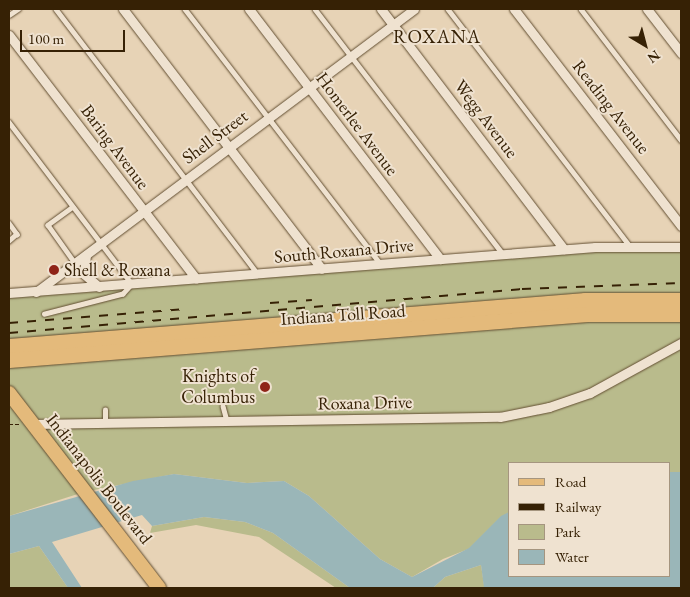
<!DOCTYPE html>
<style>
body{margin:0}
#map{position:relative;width:690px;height:597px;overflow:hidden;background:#e7d3b6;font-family:"EB Garamond",serif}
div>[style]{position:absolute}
.green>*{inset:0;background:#b9bb8c}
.water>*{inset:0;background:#9ab6b8}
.path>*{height:1px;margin-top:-0.5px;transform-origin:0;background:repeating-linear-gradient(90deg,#362105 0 4px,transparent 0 6.5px)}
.roads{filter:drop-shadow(0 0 1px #624e31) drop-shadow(0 0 1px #624e31)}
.lane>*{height:4.5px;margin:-2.25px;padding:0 2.25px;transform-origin:2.25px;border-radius:2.25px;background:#efe2d0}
.street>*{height:9px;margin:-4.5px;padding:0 4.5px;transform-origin:4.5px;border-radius:4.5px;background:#efe2d0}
.primary>*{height:14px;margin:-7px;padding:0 7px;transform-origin:7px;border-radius:7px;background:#e4ba7b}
.highway>*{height:15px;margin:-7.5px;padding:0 7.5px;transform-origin:7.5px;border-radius:7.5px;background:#e4ba7b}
.rail>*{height:2px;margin-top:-1px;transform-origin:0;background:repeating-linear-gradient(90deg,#362105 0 9px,transparent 0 18px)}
.dots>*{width:14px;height:14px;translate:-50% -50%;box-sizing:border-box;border:2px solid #efe2d0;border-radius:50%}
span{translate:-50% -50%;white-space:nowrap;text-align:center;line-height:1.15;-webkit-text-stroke:4px #efe2d0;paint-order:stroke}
.street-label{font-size:18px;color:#362105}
.poi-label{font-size:18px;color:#362105}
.left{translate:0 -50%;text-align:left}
.right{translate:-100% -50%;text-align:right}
.neighbourhood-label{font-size:19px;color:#362105;letter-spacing:1px}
.frame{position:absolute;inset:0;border:10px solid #362105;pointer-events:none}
.legend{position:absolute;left:508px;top:462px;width:162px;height:115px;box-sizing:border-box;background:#efe2d0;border:1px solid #a5957f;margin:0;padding:6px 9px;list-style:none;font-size:15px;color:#362105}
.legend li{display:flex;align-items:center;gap:10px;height:25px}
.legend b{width:25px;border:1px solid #a5957f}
.north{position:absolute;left:620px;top:20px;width:50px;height:50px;-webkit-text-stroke:4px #efe2d0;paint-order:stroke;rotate:143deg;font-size:14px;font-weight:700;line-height:20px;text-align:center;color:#362105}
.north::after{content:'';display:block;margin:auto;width:18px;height:22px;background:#362105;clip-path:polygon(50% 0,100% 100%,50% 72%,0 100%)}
.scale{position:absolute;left:20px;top:30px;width:105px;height:22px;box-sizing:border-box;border:2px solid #362105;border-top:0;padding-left:6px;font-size:15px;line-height:18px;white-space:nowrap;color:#362105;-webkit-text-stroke:4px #efe2d0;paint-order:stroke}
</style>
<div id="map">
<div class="green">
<div style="clip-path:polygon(681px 247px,681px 494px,669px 494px,669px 463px,509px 463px,509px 533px,443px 559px,412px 577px,380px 559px,309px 496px,284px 481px,247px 483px,174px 474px,84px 492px,9px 516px,9px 293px,502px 253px)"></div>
<div style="clip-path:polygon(204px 517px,245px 522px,273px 533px,350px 588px,336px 588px,259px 537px,196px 525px,150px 533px,152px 526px)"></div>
<div style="clip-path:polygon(39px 546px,68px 588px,9px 588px,9px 554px)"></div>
<div style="clip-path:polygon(481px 565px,484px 585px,509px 576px,681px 588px,433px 588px,445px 577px)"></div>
</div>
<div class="water">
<div style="clip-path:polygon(669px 472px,681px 472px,681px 588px,484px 588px,481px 565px,445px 577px,433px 588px,350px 588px,273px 533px,245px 522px,204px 517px,152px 526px,142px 515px,52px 542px,82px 588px,68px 588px,39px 546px,9px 554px,9px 516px,133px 481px,174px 474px,247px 483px,284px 481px,309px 496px,380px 559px,412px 577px,469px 548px,501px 516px,509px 512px,509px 576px,669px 576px)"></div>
</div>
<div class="path">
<div style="left:9px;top:424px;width:10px"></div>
</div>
<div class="roads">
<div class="lane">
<div style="left:56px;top:9px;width:332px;rotate:52.7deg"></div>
<div style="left:185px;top:9px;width:322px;rotate:52.5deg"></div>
<div style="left:315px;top:9px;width:307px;rotate:52.5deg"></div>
<div style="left:448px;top:9px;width:299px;rotate:52.5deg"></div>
<div style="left:581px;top:9px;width:165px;rotate:52.6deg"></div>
<div style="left:9px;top:15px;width:11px;rotate:-34deg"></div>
<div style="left:9px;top:122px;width:203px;rotate:52.8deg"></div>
<div style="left:132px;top:284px;width:13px;rotate:132deg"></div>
<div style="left:123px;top:294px;width:81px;rotate:165.6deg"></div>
<div style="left:73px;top:207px;width:31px;rotate:144deg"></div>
<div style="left:48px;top:225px;width:47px;rotate:54.6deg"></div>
<div style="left:9px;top:223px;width:14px;rotate:54deg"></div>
<div style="left:17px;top:234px;width:11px;rotate:139deg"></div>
<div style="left:223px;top:406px;width:16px;rotate:75deg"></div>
<div style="left:105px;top:423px;width:13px;rotate:-90deg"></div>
</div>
<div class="street">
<div style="left:123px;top:9px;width:327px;rotate:52.6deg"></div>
<div style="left:249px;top:9px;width:315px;rotate:52.6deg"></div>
<div style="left:381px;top:9px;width:302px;rotate:52.7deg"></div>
<div style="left:514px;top:9px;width:274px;rotate:52.4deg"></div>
<div style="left:647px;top:9px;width:56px;rotate:52.3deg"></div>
<div style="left:9px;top:35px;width:307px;rotate:52.5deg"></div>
<div style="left:86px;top:255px;width:19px;rotate:96deg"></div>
<div style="left:84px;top:274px;width:20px;rotate:41deg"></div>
<div style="left:36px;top:292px;width:472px;rotate:-36.8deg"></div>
<div style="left:9px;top:293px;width:588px;rotate:-4.49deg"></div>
<div style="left:595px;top:247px;width:86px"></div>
<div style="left:32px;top:424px;width:468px;rotate:-0.9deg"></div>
<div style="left:500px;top:417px;width:50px;rotate:-11.5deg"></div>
<div style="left:549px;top:407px;width:43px;rotate:-18.9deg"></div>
<div style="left:590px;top:393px;width:104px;rotate:-28.8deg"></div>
</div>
<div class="primary">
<div style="left:9px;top:393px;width:246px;rotate:52.4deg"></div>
</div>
<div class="highway">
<div style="left:9px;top:346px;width:578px;rotate:-4.57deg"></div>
<div style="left:585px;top:300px;width:96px"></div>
<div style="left:9px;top:360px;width:580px;rotate:-4.55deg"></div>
<div style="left:587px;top:314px;width:94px"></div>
</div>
</div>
<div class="rail">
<div style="left:270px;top:303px;width:42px;rotate:-4.1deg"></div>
<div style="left:9px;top:323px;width:177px;rotate:-4.5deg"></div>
<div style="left:9px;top:333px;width:515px;rotate:-4.9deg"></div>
<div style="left:522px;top:289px;width:159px;rotate:-2.2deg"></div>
</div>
<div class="dots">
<div style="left:54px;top:270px;background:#8f2418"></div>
<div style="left:265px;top:387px;background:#8f2418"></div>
</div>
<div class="street-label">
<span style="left:611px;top:107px;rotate:52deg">Reading Avenue</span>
<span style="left:486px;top:119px;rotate:53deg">Wegg Avenue</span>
<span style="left:357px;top:124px;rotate:53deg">Homerlee Avenue</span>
<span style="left:215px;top:137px;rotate:-37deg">Shell Street</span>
<span style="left:115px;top:147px;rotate:53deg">Baring Avenue</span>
<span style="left:344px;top:251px;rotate:-5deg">South Roxana Drive</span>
<span style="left:343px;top:315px;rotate:-4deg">Indiana Toll Road</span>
<span style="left:365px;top:403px;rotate:-1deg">Roxana Drive</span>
<span style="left:99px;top:479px;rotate:52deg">Indianapolis Boulevard</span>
</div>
<div class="poi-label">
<span class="left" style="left:64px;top:270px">Shell &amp; Roxana</span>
<span class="right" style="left:255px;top:387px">Knights of<br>Columbus</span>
</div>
<div class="neighbourhood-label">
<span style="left:437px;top:37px">ROXANA</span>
</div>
<div class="frame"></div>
<ul class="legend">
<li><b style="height:6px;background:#e4ba7b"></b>Road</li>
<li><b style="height:6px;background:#362105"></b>Railway</li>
<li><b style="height:14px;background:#b9bb8c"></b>Park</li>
<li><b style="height:14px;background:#9ab6b8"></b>Water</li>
</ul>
<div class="north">N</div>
<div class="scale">100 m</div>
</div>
